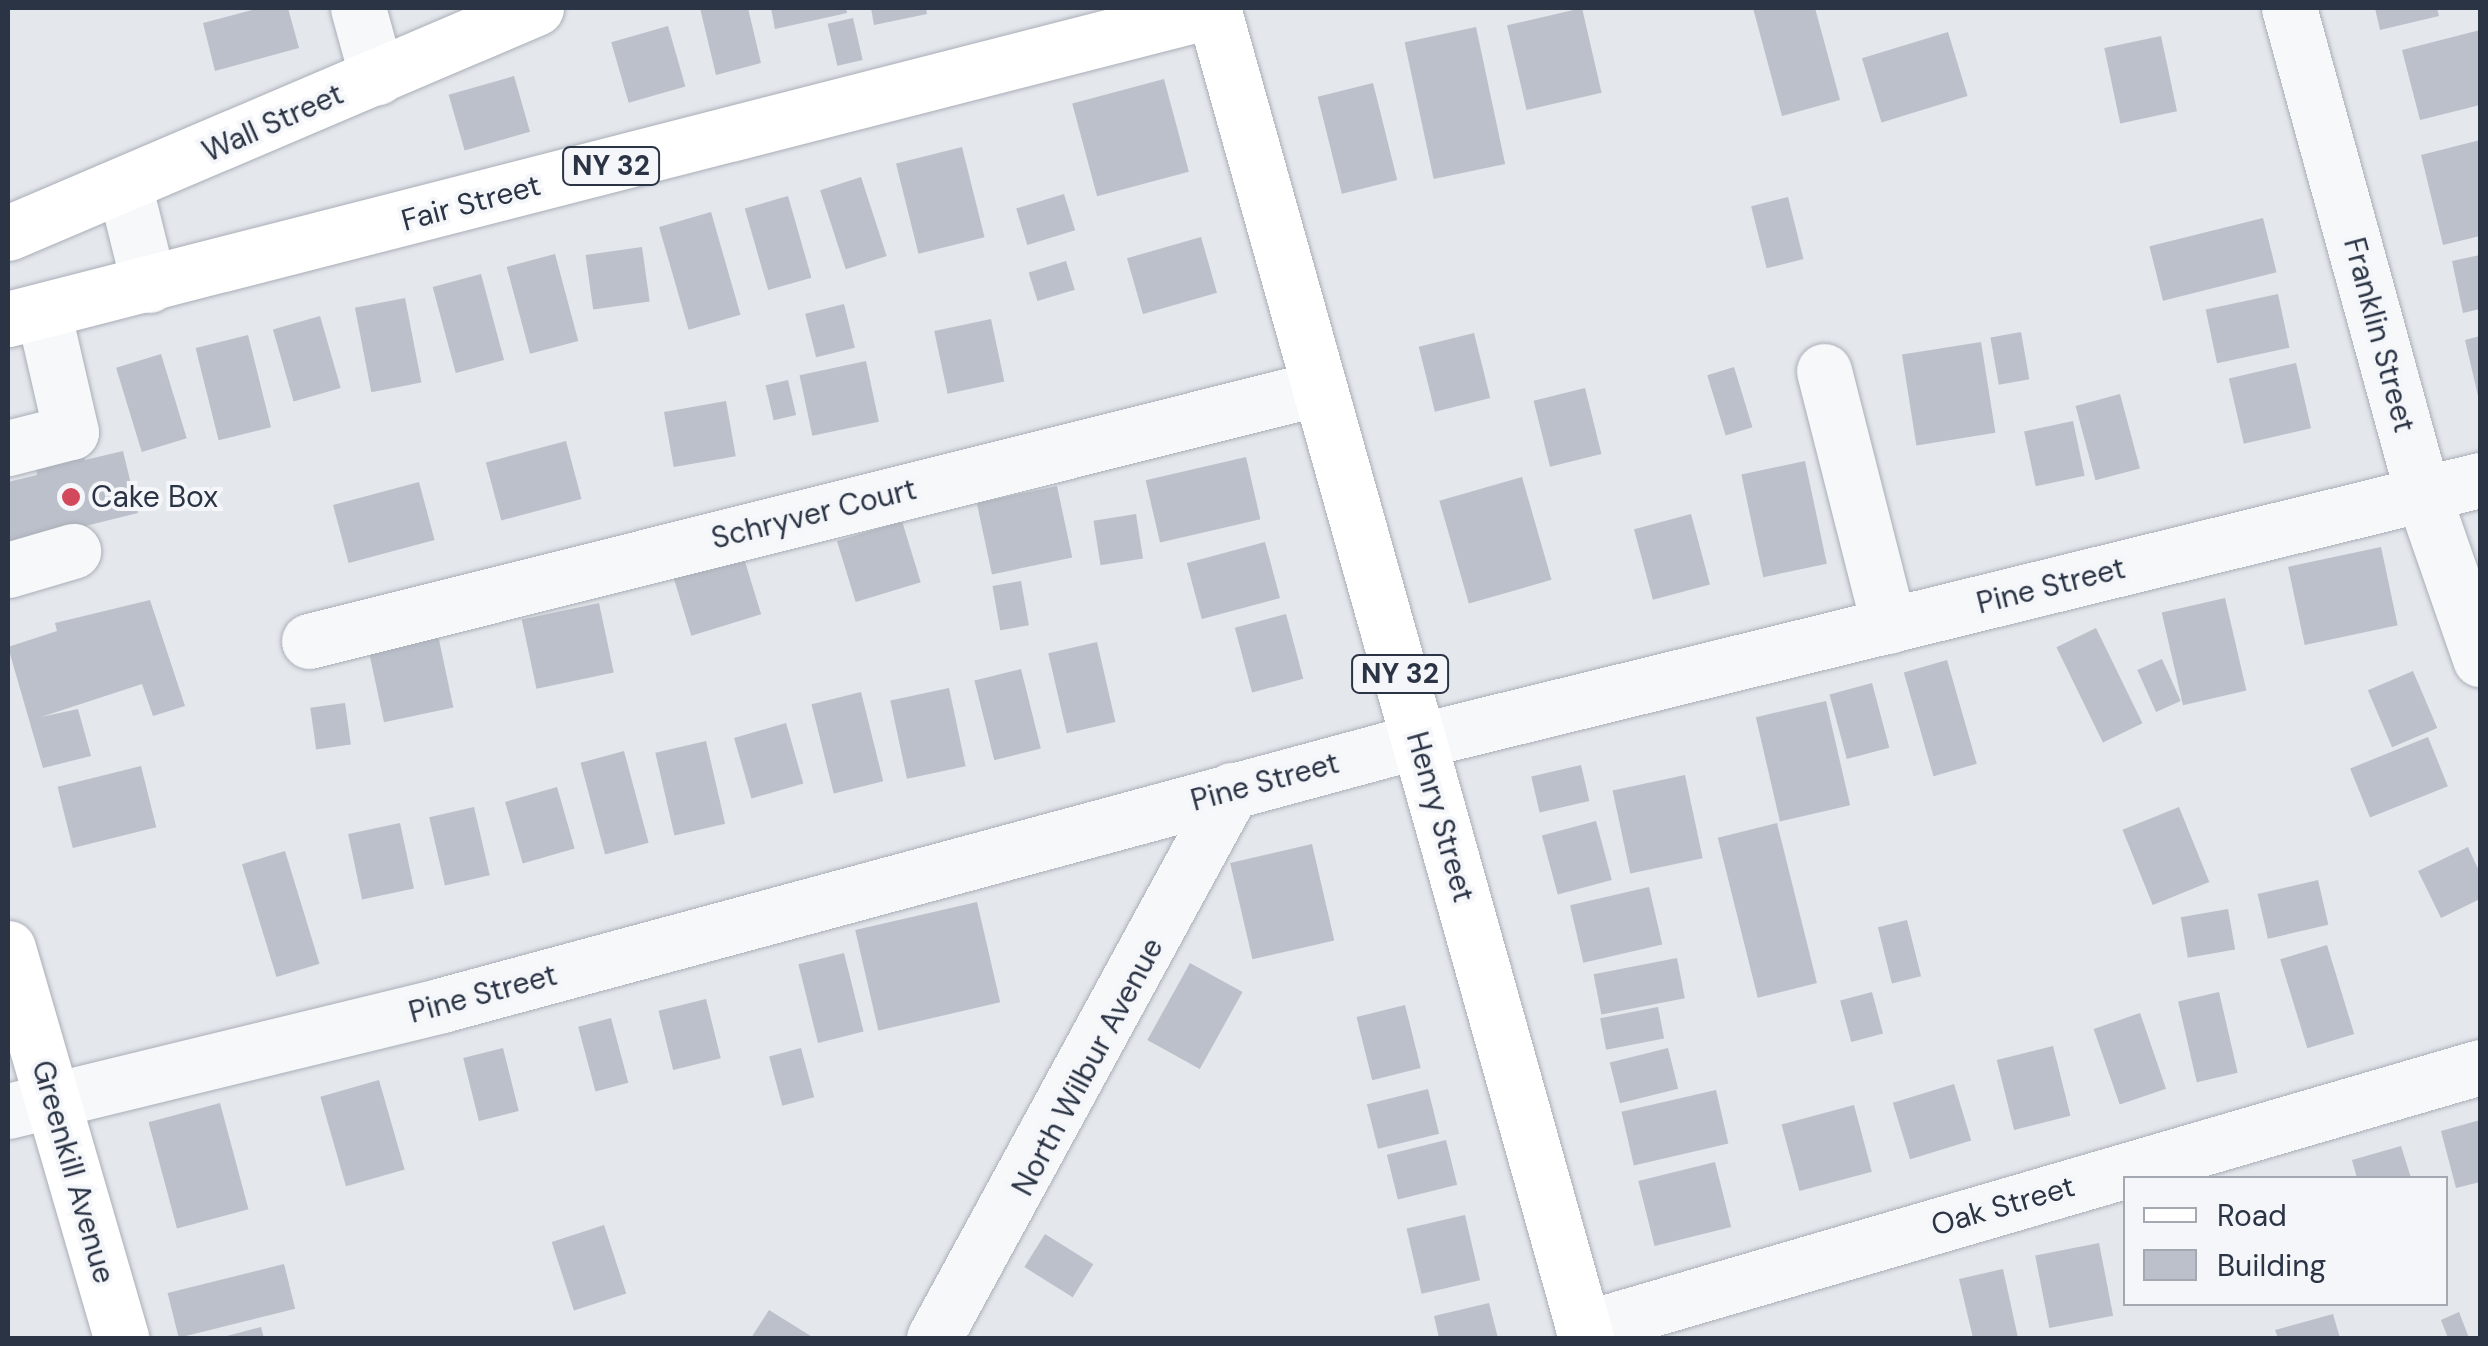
<!DOCTYPE html>
<style>
body{margin:0}
#map{position:relative;width:2488px;height:1346px;overflow:hidden;background:#e4e7ec;font-family:"DM Sans",sans-serif}
div>[style]{position:absolute}
.building>*{inset:0;background:#bbc0ca;transform-origin:0 0}
.roads{filter:drop-shadow(0 0 2px #a9aeb7) drop-shadow(0 0 2px #a9aeb7)}
.minor>*{height:55px;margin:-27.5px;padding:0 27.5px;transform-origin:27.5px;border-radius:27.5px;background:#f7f8fa}
.major>*{height:55px;margin:-27.5px;padding:0 27.5px;transform-origin:27.5px;border-radius:27.5px;background:#fff}
.dots>*{width:28px;height:28px;translate:-50% -50%;box-sizing:border-box;border:5px solid #f4f6f9;border-radius:50%}
span{translate:-50% -50%;white-space:nowrap;text-align:center;line-height:1.15;-webkit-text-stroke:8px #f4f6f9;paint-order:stroke}
.shield-label span{padding:2px 8px;background:#f4f6f9;border:2px solid;border-radius:8px;-webkit-text-stroke-width:0}
.shield-label{font-size:28px;color:#2b3445;font-weight:700}
.street-label{font-size:30px;color:#2b3445}
.poi-label{font-size:30px;color:#2b3445}
.left{translate:0 -50%;text-align:left}
.frame{position:absolute;inset:0;border:10px solid #2b3445;pointer-events:none}
.legend{position:absolute;left:2123px;top:1176px;width:325px;height:130px;box-sizing:border-box;background:#f4f6f9;border:2px solid #a4a8b1;margin:0;padding:12px 18px;list-style:none;font-size:30px;color:#2b3445}
.legend li{display:flex;align-items:center;gap:20px;height:50px}
.legend b{width:50px;border:2px solid #a4a8b1}
</style>
<div id="map">
<div class="building">
<div style="clip-path:polygon(260px 8px,288px 8px,299px 48px,215px 71px,203px 23px)"></div>
<div style="clip-path:polygon(700px 8px,748px 8px,761px 63px,716px 75px)"></div>
<div style="clip-path:polygon(771px 8px,846px 8px,847px 13px,775px 29px)"></div>
<div style="clip-path:polygon(871px 8px,926px 8px,927px 14px,874px 25px)"></div>
<div style="left:1582px;top:8px;width:87px;height:77px;rotate:77deg"></div>
<div style="clip-path:polygon(1753px 8px,1815px 8px,1840px 100px,1782px 116px)"></div>
<div style="clip-path:polygon(2375px 8px,2437px 8px,2439px 16px,2380px 30px)"></div>
<div style="left:853px;top:18px;width:43px;height:26px;rotate:77deg"></div>
<div style="left:668px;top:26px;width:63px;height:59px;rotate:74deg"></div>
<div style="left:1476px;top:27px;width:140px;height:73px;rotate:78deg"></div>
<div style="clip-path:polygon(2480px 30px,2480px 105px,2420px 120px,2402px 50px)"></div>
<div style="left:1948px;top:32px;width:67px;height:90px;rotate:73deg"></div>
<div style="left:2161px;top:36px;width:77px;height:58px;rotate:78deg"></div>
<div style="left:514px;top:76px;width:58px;height:68px;rotate:74deg"></div>
<div style="left:1164px;top:79px;width:96px;height:95px;rotate:75deg"></div>
<div style="left:1373px;top:83px;width:100px;height:57px;rotate:76deg"></div>
<div style="clip-path:polygon(2480px 140px,2480px 236px,2443px 245px,2421px 155px)"></div>
<div style="left:962px;top:147px;width:93px;height:68px;rotate:76deg"></div>
<div style="left:861px;top:177px;width:83px;height:43px;rotate:72deg"></div>
<div style="left:1064px;top:194px;width:38px;height:50px;rotate:73deg"></div>
<div style="left:788px;top:196px;width:85px;height:45px;rotate:74deg"></div>
<div style="left:1788px;top:197px;width:64px;height:38px;rotate:76deg"></div>
<div style="left:711px;top:212px;width:107px;height:54px;rotate:74deg"></div>
<div style="left:2263px;top:218px;width:56px;height:117px;rotate:76deg"></div>
<div style="left:1201px;top:237px;width:58px;height:77px;rotate:74deg"></div>
<div style="left:642px;top:247px;width:55px;height:57px;rotate:82deg"></div>
<div style="left:555px;top:254px;width:90px;height:50px;rotate:75deg"></div>
<div style="clip-path:polygon(2480px 255px,2480px 309px,2463px 313px,2452px 261px)"></div>
<div style="left:1066px;top:261px;width:30px;height:39px;rotate:73deg"></div>
<div style="left:481px;top:274px;width:89px;height:50px;rotate:75deg"></div>
<div style="left:2278px;top:294px;width:55px;height:74px;rotate:78deg"></div>
<div style="left:405px;top:298px;width:86px;height:51px;rotate:79deg"></div>
<div style="left:844px;top:304px;width:45px;height:40px;rotate:76deg"></div>
<div style="left:320px;top:316px;width:75px;height:49px;rotate:74deg"></div>
<div style="left:991px;top:319px;width:64px;height:58px;rotate:78deg"></div>
<div style="left:2021px;top:332px;width:48px;height:31px;rotate:80deg"></div>
<div style="left:1474px;top:333px;width:67px;height:57px;rotate:76deg"></div>
<div style="left:248px;top:335px;width:95px;height:54px;rotate:76deg"></div>
<div style="clip-path:polygon(2480px 336px,2480px 399px,2479px 400px,2465px 340px)"></div>
<div style="left:1981px;top:342px;width:92px;height:80px;rotate:81deg"></div>
<div style="left:161px;top:354px;width:88px;height:47px;rotate:73deg"></div>
<div style="left:866px;top:361px;width:62px;height:68px;rotate:78deg"></div>
<div style="left:2296px;top:363px;width:67px;height:69px;rotate:77deg"></div>
<div style="left:1734px;top:367px;width:63px;height:28px;rotate:73deg"></div>
<div style="left:788px;top:380px;width:36px;height:23px;rotate:77deg"></div>
<div style="left:1585px;top:388px;width:68px;height:53px;rotate:76deg"></div>
<div style="left:2120px;top:394px;width:77px;height:46px;rotate:75deg"></div>
<div style="left:726px;top:401px;width:56px;height:63px;rotate:80deg"></div>
<div style="left:2073px;top:421px;width:56px;height:50px;rotate:78deg"></div>
<div style="left:566px;top:441px;width:60px;height:83px;rotate:75deg"></div>
<div style="clip-path:polygon(82px 450px,85px 460px,123px 451px,138px 513px,8px 545px,8px 482px,37px 475px,35px 462px)"></div>
<div style="left:1246px;top:457px;width:64px;height:103px;rotate:77deg"></div>
<div style="left:1805px;top:461px;width:105px;height:65px;rotate:78deg"></div>
<div style="left:1522px;top:477px;width:107px;height:86px;rotate:74deg"></div>
<div style="left:419px;top:482px;width:60px;height:89px;rotate:75deg"></div>
<div style="left:1057px;top:486px;width:73px;height:82px;rotate:78deg"></div>
<div style="left:1136px;top:514px;width:45px;height:43px;rotate:81deg"></div>
<div style="left:1691px;top:514px;width:73px;height:59px;rotate:75deg"></div>
<div style="left:902px;top:521px;width:64px;height:68px;rotate:73deg"></div>
<div style="left:1265px;top:542px;width:58px;height:81px;rotate:75deg"></div>
<div style="left:2381px;top:547px;width:80px;height:95px;rotate:78deg"></div>
<div style="left:743px;top:555px;width:62px;height:73px;rotate:73deg"></div>
<div style="left:1021px;top:581px;width:45px;height:29px;rotate:80deg"></div>
<div style="left:2225px;top:598px;width:95px;height:65px;rotate:77deg"></div>
<div style="clip-path:polygon(150px 600px,185px 706px,153px 716px,142px 684px,41px 717px,78px 709px,91px 756px,43px 768px,8px 647px,57px 631px,55px 623px)"></div>
<div style="left:599px;top:603px;width:71px;height:79px;rotate:78deg"></div>
<div style="left:1286px;top:614px;width:67px;height:53px;rotate:75deg"></div>
<div style="left:2096px;top:628px;width:106px;height:44px;rotate:64deg"></div>
<div style="left:438px;top:635px;width:74px;height:71px;rotate:78deg"></div>
<div style="left:1097px;top:642px;width:82px;height:50px;rotate:77deg"></div>
<div style="left:2162px;top:659px;width:46px;height:27px;rotate:66deg"></div>
<div style="left:1947px;top:660px;width:108px;height:45px;rotate:74deg"></div>
<div style="left:1021px;top:669px;width:82px;height:48px;rotate:76deg"></div>
<div style="left:2413px;top:671px;width:62px;height:49px;rotate:67deg"></div>
<div style="left:1872px;top:683px;width:67px;height:44px;rotate:75deg"></div>
<div style="left:949px;top:688px;width:80px;height:60px;rotate:78deg"></div>
<div style="left:861px;top:692px;width:92px;height:51px;rotate:76deg"></div>
<div style="left:1826px;top:701px;width:107px;height:72px;rotate:77deg"></div>
<div style="left:345px;top:703px;width:42px;height:35px;rotate:82deg"></div>
<div style="left:786px;top:723px;width:63px;height:54px;rotate:74deg"></div>
<div style="left:2428px;top:737px;width:53px;height:84px;rotate:68deg"></div>
<div style="left:706px;top:741px;width:85px;height:52px;rotate:77deg"></div>
<div style="left:624px;top:751px;width:95px;height:45px;rotate:75deg"></div>
<div style="left:1581px;top:765px;width:37px;height:51px;rotate:77deg"></div>
<div style="left:141px;top:766px;width:63px;height:86px;rotate:76deg"></div>
<div style="left:1685px;top:775px;width:85px;height:74px;rotate:78deg"></div>
<div style="left:557px;top:787px;width:64px;height:54px;rotate:74deg"></div>
<div style="left:474px;top:807px;width:70px;height:46px;rotate:77deg"></div>
<div style="left:2179px;top:807px;width:81px;height:61px;rotate:68deg"></div>
<div style="left:1596px;top:821px;width:61px;height:56px;rotate:75deg"></div>
<div style="left:400px;top:823px;width:67px;height:53px;rotate:78deg"></div>
<div style="left:1777px;top:823px;width:165px;height:61px;rotate:76deg"></div>
<div style="left:1312px;top:844px;width:99px;height:84px;rotate:77deg"></div>
<div style="clip-path:polygon(2468px 847px,2480px 873px,2480px 899px,2441px 918px,2418px 871px)"></div>
<div style="left:285px;top:851px;width:118px;height:45px;rotate:73deg"></div>
<div style="left:2318px;top:880px;width:46px;height:62px;rotate:77deg"></div>
<div style="left:1649px;top:887px;width:59px;height:81px;rotate:77deg"></div>
<div style="left:977px;top:902px;width:103px;height:125px;rotate:77deg"></div>
<div style="left:2228px;top:909px;width:41px;height:48px;rotate:80deg"></div>
<div style="left:1907px;top:920px;width:58px;height:30px;rotate:76deg"></div>
<div style="left:2327px;top:945px;width:93px;height:49px;rotate:73deg"></div>
<div style="left:844px;top:953px;width:81px;height:47px;rotate:76deg"></div>
<div style="left:1677px;top:958px;width:41px;height:85px;rotate:79deg"></div>
<div style="left:1190px;top:963px;width:60px;height:88px;rotate:29deg"></div>
<div style="left:1872px;top:992px;width:43px;height:33px;rotate:75deg"></div>
<div style="left:2219px;top:992px;width:83px;height:42px;rotate:77deg"></div>
<div style="left:706px;top:999px;width:61px;height:49px;rotate:76deg"></div>
<div style="left:1405px;top:1005px;width:65px;height:50px;rotate:76deg"></div>
<div style="left:1658px;top:1007px;width:32px;height:59px;rotate:79deg"></div>
<div style="left:2140px;top:1013px;width:80px;height:49px;rotate:71deg"></div>
<div style="left:611px;top:1018px;width:67px;height:34px;rotate:75deg"></div>
<div style="left:2053px;top:1046px;width:72px;height:58px;rotate:76deg"></div>
<div style="left:503px;top:1048px;width:65px;height:41px;rotate:76deg"></div>
<div style="left:801px;top:1048px;width:51px;height:33px;rotate:75deg"></div>
<div style="left:1668px;top:1048px;width:42px;height:60px;rotate:76deg"></div>
<div style="left:379px;top:1080px;width:93px;height:61px;rotate:74deg"></div>
<div style="left:1954px;top:1084px;width:59px;height:64px;rotate:73deg"></div>
<div style="left:1428px;top:1089px;width:46px;height:63px;rotate:76deg"></div>
<div style="left:1716px;top:1090px;width:55px;height:97px;rotate:77deg"></div>
<div style="left:220px;top:1103px;width:110px;height:74px;rotate:75deg"></div>
<div style="left:1854px;top:1105px;width:69px;height:75px;rotate:75deg"></div>
<div style="clip-path:polygon(2480px 1120px,2480px 1182px,2456px 1188px,2441px 1131px)"></div>
<div style="left:1446px;top:1140px;width:46px;height:61px;rotate:76deg"></div>
<div style="clip-path:polygon(2401px 1146px,2411px 1178px,2357px 1178px,2352px 1160px)"></div>
<div style="left:1715px;top:1162px;width:67px;height:79px;rotate:76deg"></div>
<div style="left:1465px;top:1215px;width:67px;height:60px;rotate:77deg"></div>
<div style="left:604px;top:1225px;width:72px;height:55px;rotate:72deg"></div>
<div style="left:1045px;top:1234px;width:57px;height:39px;rotate:32deg"></div>
<div style="left:2099px;top:1243px;width:74px;height:65px;rotate:79deg"></div>
<div style="left:284px;top:1264px;width:46px;height:120px;rotate:76deg"></div>
<div style="clip-path:polygon(2003px 1269px,2018px 1338px,1973px 1338px,1959px 1279px)"></div>
<div style="clip-path:polygon(1489px 1303px,1498px 1338px,1439px 1338px,1434px 1316px)"></div>
<div style="clip-path:polygon(769px 1310px,814px 1338px,751px 1338px)"></div>
<div style="clip-path:polygon(2459px 1312px,2469px 1338px,2448px 1338px,2441px 1320px)"></div>
<div style="clip-path:polygon(2333px 1314px,2340px 1338px,2278px 1338px,2275px 1330px)"></div>
<div style="clip-path:polygon(261px 1327px,264px 1338px,223px 1338px,223px 1337px)"></div>
</div>
<div class="roads">
<div class="minor">
<div style="left:358px;top:8px;width:72px;rotate:74.6deg"></div>
<div style="left:2289px;top:8px;width:505px;rotate:74.62deg"></div>
<div style="left:2423px;top:495px;width:174px;rotate:70.8deg"></div>
<div style="left:125px;top:188px;width:100px;rotate:76.1deg"></div>
<div style="left:1824px;top:371px;width:263px;rotate:75.7deg"></div>
<div style="left:8px;top:448px;width:65px;rotate:-14.3deg"></div>
<div style="left:71px;top:432px;width:124px;rotate:-103deg"></div>
<div style="left:8px;top:570px;width:68px;rotate:-16.3deg"></div>
<div style="left:309px;top:641px;width:1041px;rotate:-14.06deg"></div>
<div style="left:8px;top:1111px;width:447px;rotate:-13.7deg"></div>
<div style="left:442px;top:1005px;width:1011px;rotate:-15.14deg"></div>
<div style="left:1418px;top:741px;width:1094px;rotate:-13.81deg"></div>
<div style="left:1583px;top:1329px;width:934px;rotate:-16.28deg"></div>
<div style="left:934px;top:1338px;width:624px;rotate:-61.46deg"></div>
</div>
<div class="major">
<div style="left:1213px;top:8px;width:1381px;rotate:74.33deg"></div>
<div style="left:8px;top:233px;width:574px;rotate:-23.08deg"></div>
<div style="left:8px;top:319px;width:1244px;rotate:-14.38deg"></div>
<div style="left:8px;top:948px;width:406px;rotate:73.8deg"></div>
</div>
</div>
<div class="dots">
<div style="left:71px;top:497px;background:#d1495b"></div>
</div>
<div class="shield-label">
<span style="left:611px;top:166px">NY 32</span>
<span style="left:1400px;top:674px">NY 32</span>
</div>
<div class="street-label">
<span style="left:273px;top:123px;rotate:-24deg">Wall Street</span>
<span style="left:471px;top:203px;rotate:-15deg">Fair Street</span>
<span style="left:2379px;top:335px;rotate:75deg">Franklin Street</span>
<span style="left:814px;top:514px;rotate:-14deg">Schryver Court</span>
<span style="left:2051px;top:586px;rotate:-14deg">Pine Street</span>
<span style="left:1265px;top:782px;rotate:-15deg">Pine Street</span>
<span style="left:1440px;top:817px;rotate:74deg">Henry Street</span>
<span style="left:483px;top:994px;rotate:-15deg">Pine Street</span>
<span style="left:1088px;top:1067px;rotate:-62deg">North Wilbur Avenue</span>
<span style="left:73px;top:1172px;rotate:74deg">Greenkill Avenue</span>
<span style="left:2003px;top:1206px;rotate:-16deg">Oak Street</span>
</div>
<div class="poi-label">
<span class="left" style="left:91px;top:497px">Cake Box</span>
</div>
<div class="frame"></div>
<ul class="legend">
<li><b style="height:12px;background:#fff"></b>Road</li>
<li><b style="height:28px;background:#bbc0ca"></b>Building</li>
</ul>
</div>
